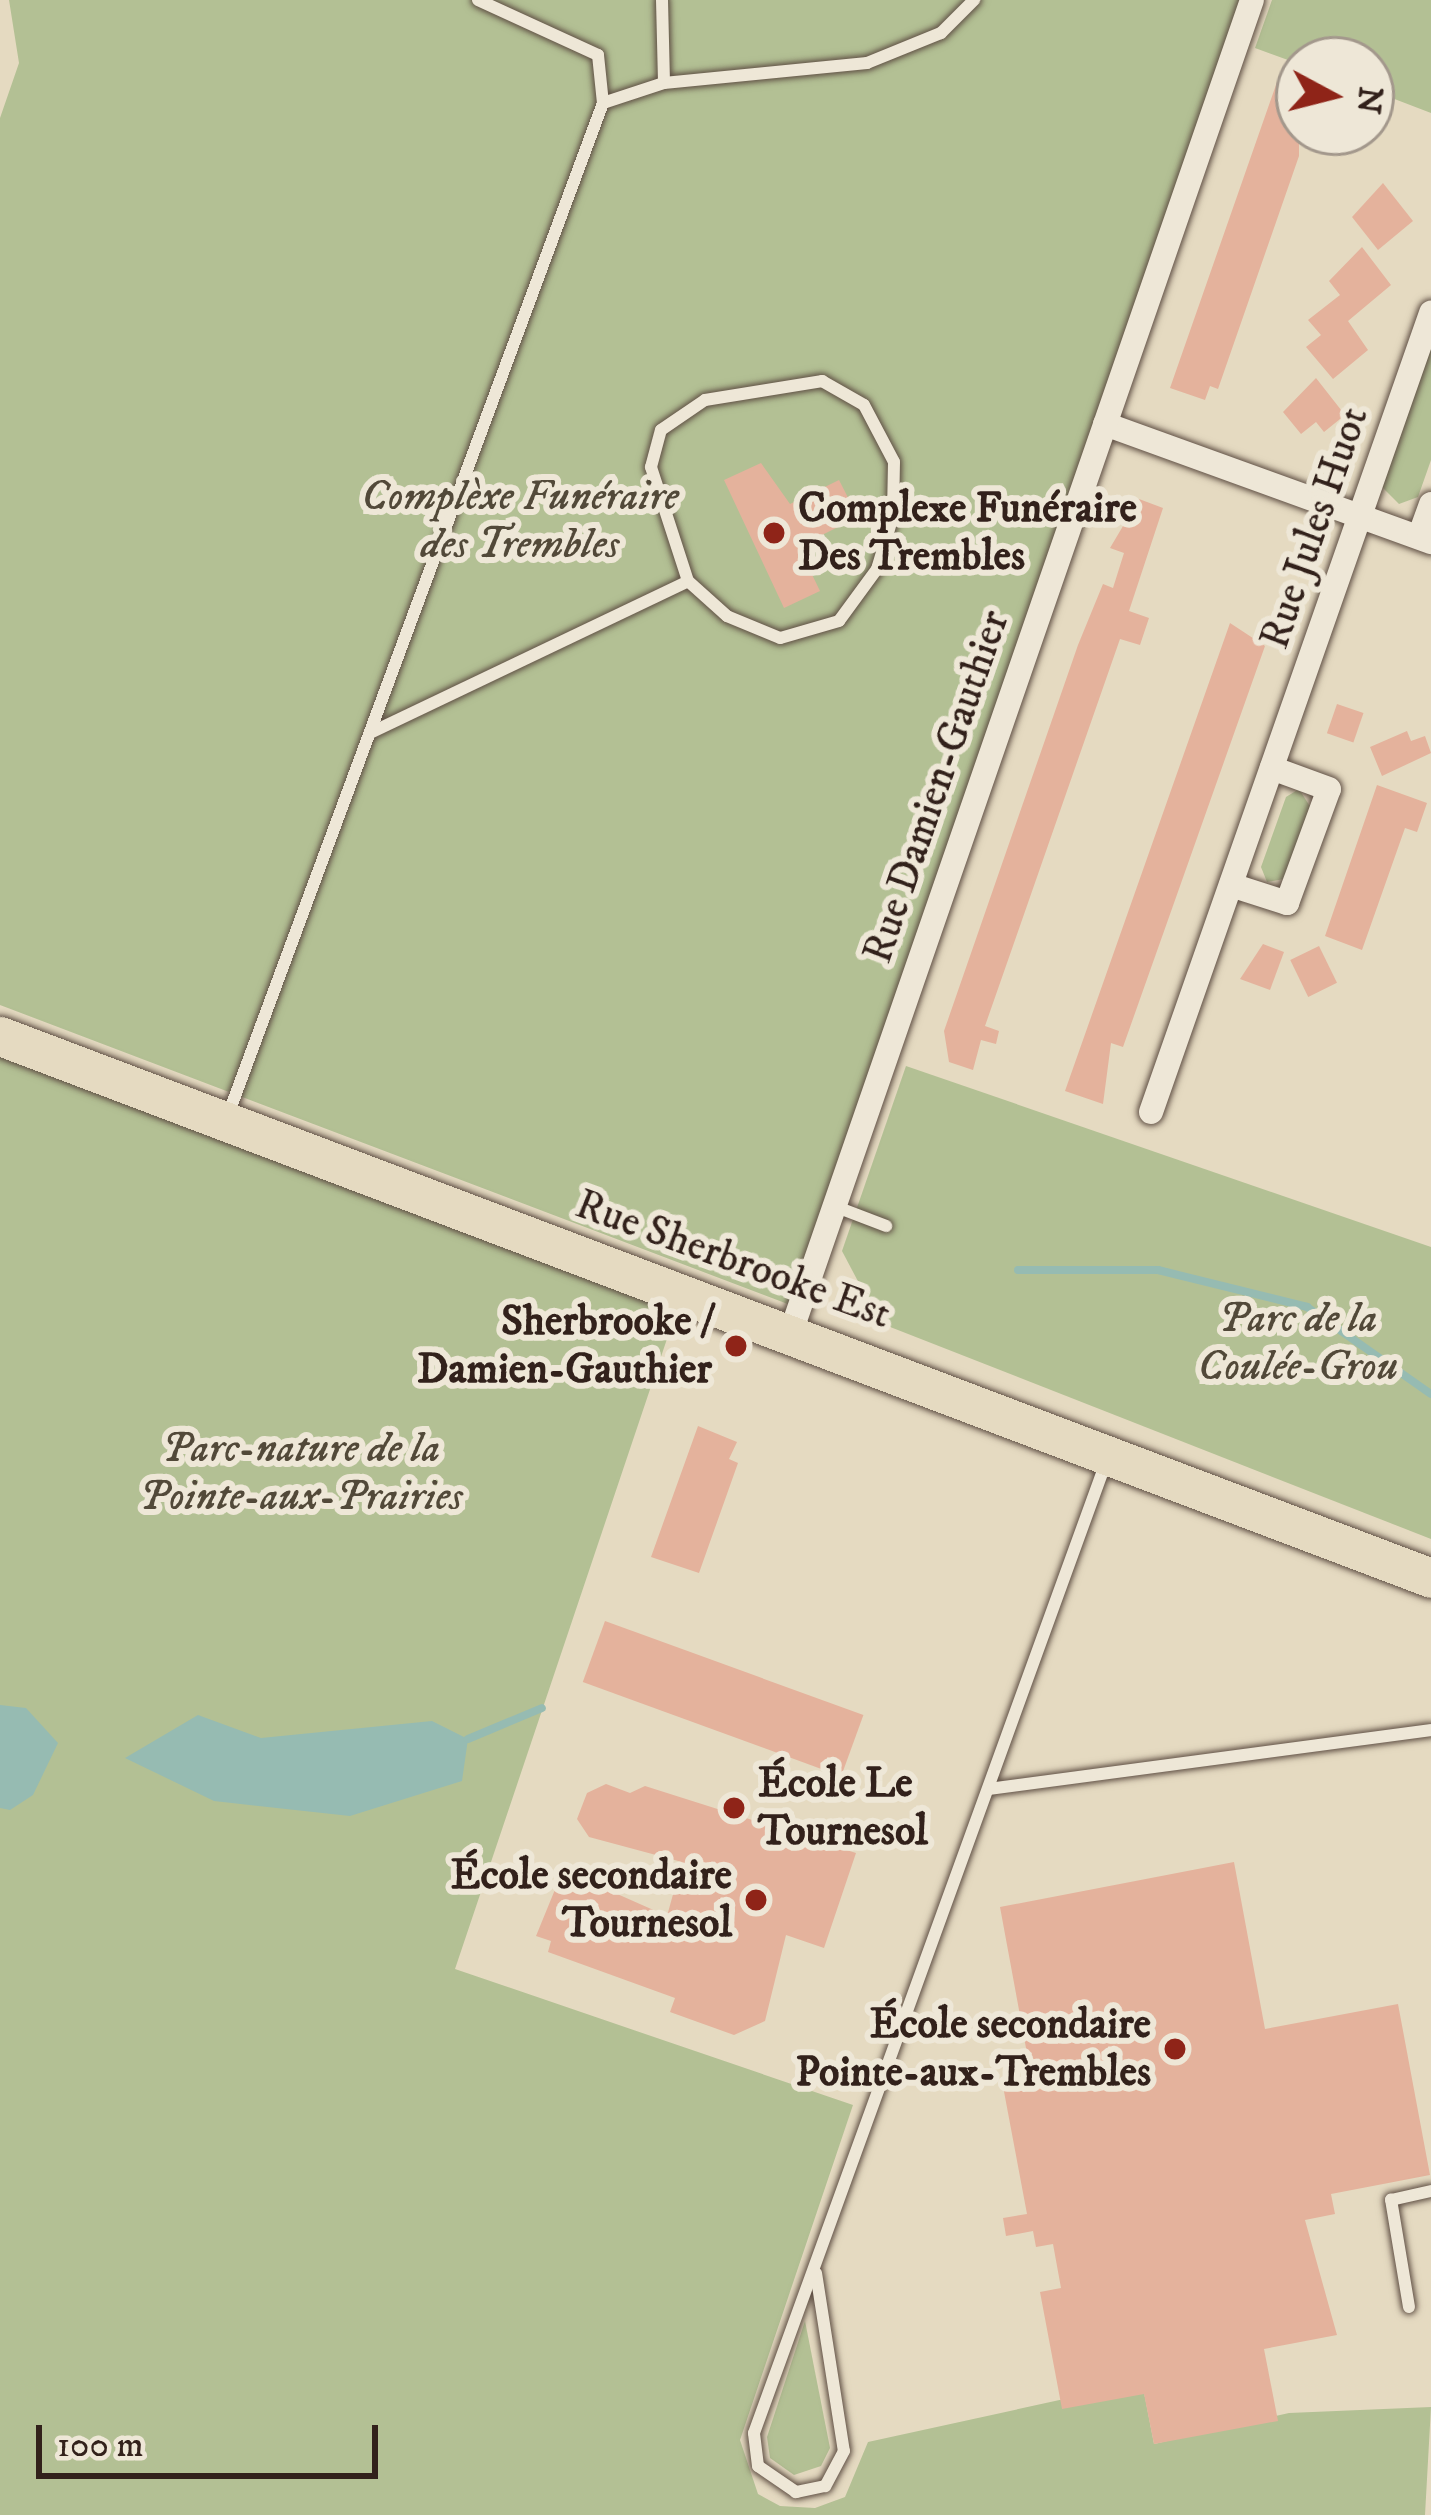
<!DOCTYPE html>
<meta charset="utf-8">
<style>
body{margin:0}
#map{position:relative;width:1431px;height:2515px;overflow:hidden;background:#e5dac1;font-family:"IM FELL DW Pica",serif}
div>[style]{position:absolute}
.green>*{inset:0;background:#b3c094}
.water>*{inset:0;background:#96bbb2}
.stream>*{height:8px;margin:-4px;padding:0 4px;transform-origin:4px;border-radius:4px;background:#96bbb2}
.building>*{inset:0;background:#e4b29c;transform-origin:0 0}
.roads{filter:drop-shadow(0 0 3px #5f4f44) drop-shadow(0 0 3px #5f4f44)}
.service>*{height:12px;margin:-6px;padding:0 6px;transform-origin:6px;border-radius:6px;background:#eee7d7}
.minor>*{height:24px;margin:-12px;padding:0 12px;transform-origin:12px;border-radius:12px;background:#eee7d7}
.primary>*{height:39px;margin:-19.5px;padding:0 19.5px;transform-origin:19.5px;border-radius:19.5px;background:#e5dac1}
.dots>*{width:33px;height:33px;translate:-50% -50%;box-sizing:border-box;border:6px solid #eee7d7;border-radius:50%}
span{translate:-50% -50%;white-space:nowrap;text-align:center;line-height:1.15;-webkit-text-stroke:12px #eee7d7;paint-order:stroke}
.park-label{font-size:42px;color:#524939;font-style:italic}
.poi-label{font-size:42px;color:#32211b;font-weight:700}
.left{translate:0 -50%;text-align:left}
.right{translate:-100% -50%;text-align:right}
.street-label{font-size:42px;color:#32211b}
.north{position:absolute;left:1275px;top:36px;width:120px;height:120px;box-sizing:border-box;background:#eee7d7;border:3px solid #a3988c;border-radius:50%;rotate:97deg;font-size:33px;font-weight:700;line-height:48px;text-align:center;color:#32211b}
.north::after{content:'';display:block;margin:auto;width:42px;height:54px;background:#8f2418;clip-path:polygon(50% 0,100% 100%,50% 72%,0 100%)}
.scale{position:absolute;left:36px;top:2425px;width:342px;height:54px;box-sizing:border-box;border:6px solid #32211b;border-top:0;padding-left:15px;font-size:36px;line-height:42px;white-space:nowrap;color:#32211b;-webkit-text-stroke:9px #eee7d7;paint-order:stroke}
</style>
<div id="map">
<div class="green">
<div style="clip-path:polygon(9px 0,1246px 0,793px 1306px,0 1005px,0 118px,19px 63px)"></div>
<div style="clip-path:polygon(1272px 0,1431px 0,1431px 113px,1371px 90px,1371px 60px,1299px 64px,1255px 48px)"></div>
<div style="clip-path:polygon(1431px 341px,1431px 460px,1418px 497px,1399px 504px,1380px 485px)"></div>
<div style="clip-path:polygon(1299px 789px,1311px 808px,1284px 879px,1267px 882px,1261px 867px,1286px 797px)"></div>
<div style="clip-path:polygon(0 1036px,674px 1291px,671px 1327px,455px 1969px,853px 2105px,740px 2440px,758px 2494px,780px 2506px,815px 2508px,845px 2497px,868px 2442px,1142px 2382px,1154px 2444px,1289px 2413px,1431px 2407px,1425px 2515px,0 2515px)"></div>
<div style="clip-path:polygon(906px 1066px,1431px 1247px,1431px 1539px,880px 1323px,842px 1251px)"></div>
<div style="clip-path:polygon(805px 2321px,830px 2448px,821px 2466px,794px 2475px,770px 2458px,767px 2437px)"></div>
</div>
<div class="water">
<div style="clip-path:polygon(0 1705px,26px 1708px,58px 1743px,33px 1795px,10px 1810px,0 1808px)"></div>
<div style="clip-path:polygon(198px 1715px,261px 1738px,432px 1721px,468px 1739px,462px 1781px,350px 1816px,214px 1801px,125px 1758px)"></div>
</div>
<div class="stream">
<div style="left:1018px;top:1270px;width:140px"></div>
<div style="left:1158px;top:1270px;width:154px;rotate:13.9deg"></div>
<div style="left:1307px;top:1307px;width:151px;rotate:35.1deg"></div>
<div style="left:468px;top:1739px;width:80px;rotate:-22.7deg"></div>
</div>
<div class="building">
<div style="clip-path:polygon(1277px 82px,1299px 90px,1299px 156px,1218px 389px,1210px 386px,1205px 400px,1170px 388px)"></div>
<div style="clip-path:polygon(1383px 183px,1413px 221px,1378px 250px,1352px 217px)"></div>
<div style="clip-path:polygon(1362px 247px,1391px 285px,1348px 321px,1368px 350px,1333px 379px,1306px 347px,1321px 335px,1308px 320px,1340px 295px,1329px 281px)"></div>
<div style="clip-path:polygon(1316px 378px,1345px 415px,1324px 432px,1316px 422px,1301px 434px,1283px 412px)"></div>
<div style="clip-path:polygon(761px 463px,790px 504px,839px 480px,858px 517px,808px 542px,803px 556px,820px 591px,784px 608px,724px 480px)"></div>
<div style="clip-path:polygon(1139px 499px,1163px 508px,1129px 611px,1149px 618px,1140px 645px,1120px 639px,985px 1026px,999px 1031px,996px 1044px,981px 1040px,973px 1070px,949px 1062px,944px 1031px,1078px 645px,1103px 584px,1113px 588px,1124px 553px,1110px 548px)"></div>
<div style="clip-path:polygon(1230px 623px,1265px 646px,1123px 1047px,1111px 1043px,1103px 1104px,1065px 1091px)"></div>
<div style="left:1337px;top:704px;width:28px;height:31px;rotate:19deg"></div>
<div style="clip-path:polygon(1407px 731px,1411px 741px,1425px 736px,1431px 753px,1382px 776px,1370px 747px)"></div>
<div style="clip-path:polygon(1377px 785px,1427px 803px,1417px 832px,1405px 828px,1362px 950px,1325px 936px)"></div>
<div style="clip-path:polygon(1263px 944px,1284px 952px,1270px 990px,1240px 979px)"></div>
<div style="left:1319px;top:946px;width:41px;height:32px;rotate:64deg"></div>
<div style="clip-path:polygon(698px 1426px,737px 1442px,729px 1459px,738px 1463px,699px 1573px,651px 1557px)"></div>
<div style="left:605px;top:1621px;width:275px;height:65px;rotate:20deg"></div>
<div style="clip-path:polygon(606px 1784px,630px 1793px,645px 1786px,856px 1853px,824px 1948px,786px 1935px,765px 2021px,734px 2035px,670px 2012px,675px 1998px,548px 1952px,551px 1941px,536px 1936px,563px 1870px,667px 1916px,682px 1862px,589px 1837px,577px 1819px,587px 1793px)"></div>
<div style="clip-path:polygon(1234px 1862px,1265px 2029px,1398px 2004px,1430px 2175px,1331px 2194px,1335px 2214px,1305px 2220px,1337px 2335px,1264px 2349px,1278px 2421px,1154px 2444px,1144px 2394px,1062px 2409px,1040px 2292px,1061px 2288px,1053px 2244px,1036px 2247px,1033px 2231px,1006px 2236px,1003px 2218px,1027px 2214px,1002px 2081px,1031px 2075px,1000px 1907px)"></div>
</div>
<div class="roads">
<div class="service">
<div style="left:478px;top:0;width:132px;rotate:24.6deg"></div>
<div style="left:598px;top:55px;width:48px;rotate:84.1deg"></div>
<div style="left:603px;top:103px;width:64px;rotate:-18.2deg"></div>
<div style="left:664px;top:83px;width:204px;rotate:-5.6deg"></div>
<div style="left:867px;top:63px;width:80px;rotate:-22.1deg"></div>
<div style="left:941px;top:33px;width:47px;rotate:-45deg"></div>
<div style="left:662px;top:0;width:83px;rotate:88.6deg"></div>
<div style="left:370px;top:733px;width:352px;rotate:-25.5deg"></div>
<div style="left:688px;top:581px;width:120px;rotate:-108deg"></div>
<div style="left:651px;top:467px;width:38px;rotate:-75deg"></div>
<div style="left:661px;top:430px;width:53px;rotate:-34.3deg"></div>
<div style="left:705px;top:400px;width:119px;rotate:-9.2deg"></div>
<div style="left:822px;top:381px;width:48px;rotate:29.7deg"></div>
<div style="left:864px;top:405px;width:64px;rotate:62.2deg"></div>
<div style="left:894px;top:462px;width:54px;rotate:91.1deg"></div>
<div style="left:893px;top:516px;width:55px;rotate:106.8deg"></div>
<div style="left:877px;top:569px;width:64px;rotate:126.2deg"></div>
<div style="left:839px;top:621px;width:61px;rotate:163.9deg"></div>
<div style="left:780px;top:638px;width:57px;rotate:-157.5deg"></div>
<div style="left:727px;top:616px;width:52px;rotate:-138.1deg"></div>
<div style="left:228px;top:1115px;width:1079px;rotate:-69.67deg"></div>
<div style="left:834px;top:1206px;width:56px;rotate:21deg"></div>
<div style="left:989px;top:1789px;width:446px;rotate:-7.6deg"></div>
<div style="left:816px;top:2273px;width:180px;rotate:81.1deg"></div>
<div style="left:844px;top:2451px;width:40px;rotate:118deg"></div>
<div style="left:825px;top:2486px;width:30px;rotate:168deg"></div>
<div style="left:796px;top:2492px;width:46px;rotate:-145.6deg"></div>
<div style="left:758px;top:2466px;width:33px;rotate:-97deg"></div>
<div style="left:754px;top:2433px;width:1033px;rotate:-70.07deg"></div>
<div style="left:1409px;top:2307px;width:109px;rotate:-99.5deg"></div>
<div style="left:1391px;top:2200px;width:41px;rotate:-12.7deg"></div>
</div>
<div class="minor">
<div style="left:1105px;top:424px;width:347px;rotate:19.9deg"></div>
<div style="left:1419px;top:537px;width:35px;rotate:-70deg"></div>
<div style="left:1231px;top:885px;width:59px;rotate:17.8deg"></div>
<div style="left:1287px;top:903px;width:121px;rotate:-69.8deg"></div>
<div style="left:1329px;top:789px;width:61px;rotate:-159.8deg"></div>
<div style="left:1151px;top:1112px;width:847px;rotate:-70.69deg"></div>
<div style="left:792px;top:1329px;width:1406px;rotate:-70.91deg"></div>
</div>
<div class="primary">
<div style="left:0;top:1036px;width:1530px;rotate:20.74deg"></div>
</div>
</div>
<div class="dots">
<div style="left:774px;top:533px;background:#8f2418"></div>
<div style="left:736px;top:1346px;background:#8f2418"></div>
<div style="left:734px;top:1808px;background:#8f2418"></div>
<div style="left:756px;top:1900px;background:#8f2418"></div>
<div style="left:1175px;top:2049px;background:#8f2418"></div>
</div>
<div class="park-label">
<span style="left:520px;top:521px">Complèxe Funéraire<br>des Trembles</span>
<span style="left:1298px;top:1343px">Parc de la<br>Coulée-Grou</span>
<span style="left:301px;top:1473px">Parc-nature de la<br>Pointe-aux-Prairies</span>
</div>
<div class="poi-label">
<span class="left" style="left:798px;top:533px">Complexe Funéraire<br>Des Trembles</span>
<span class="right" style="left:712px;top:1346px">Sherbrooke /<br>Damien-Gauthier</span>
<span class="left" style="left:758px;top:1808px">École Le<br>Tournesol</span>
<span class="right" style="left:732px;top:1900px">École secondaire<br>Tournesol</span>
<span class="right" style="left:1151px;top:2049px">École secondaire<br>Pointe-aux-Trembles</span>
</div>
<div class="street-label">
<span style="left:1315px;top:528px;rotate:-71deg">Rue Jules Huot</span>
<span style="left:937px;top:787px;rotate:-71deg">Rue Damien-Gauthier</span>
<span style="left:733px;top:1260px;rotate:20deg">Rue Sherbrooke Est</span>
</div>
<div class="north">N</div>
<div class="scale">100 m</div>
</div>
